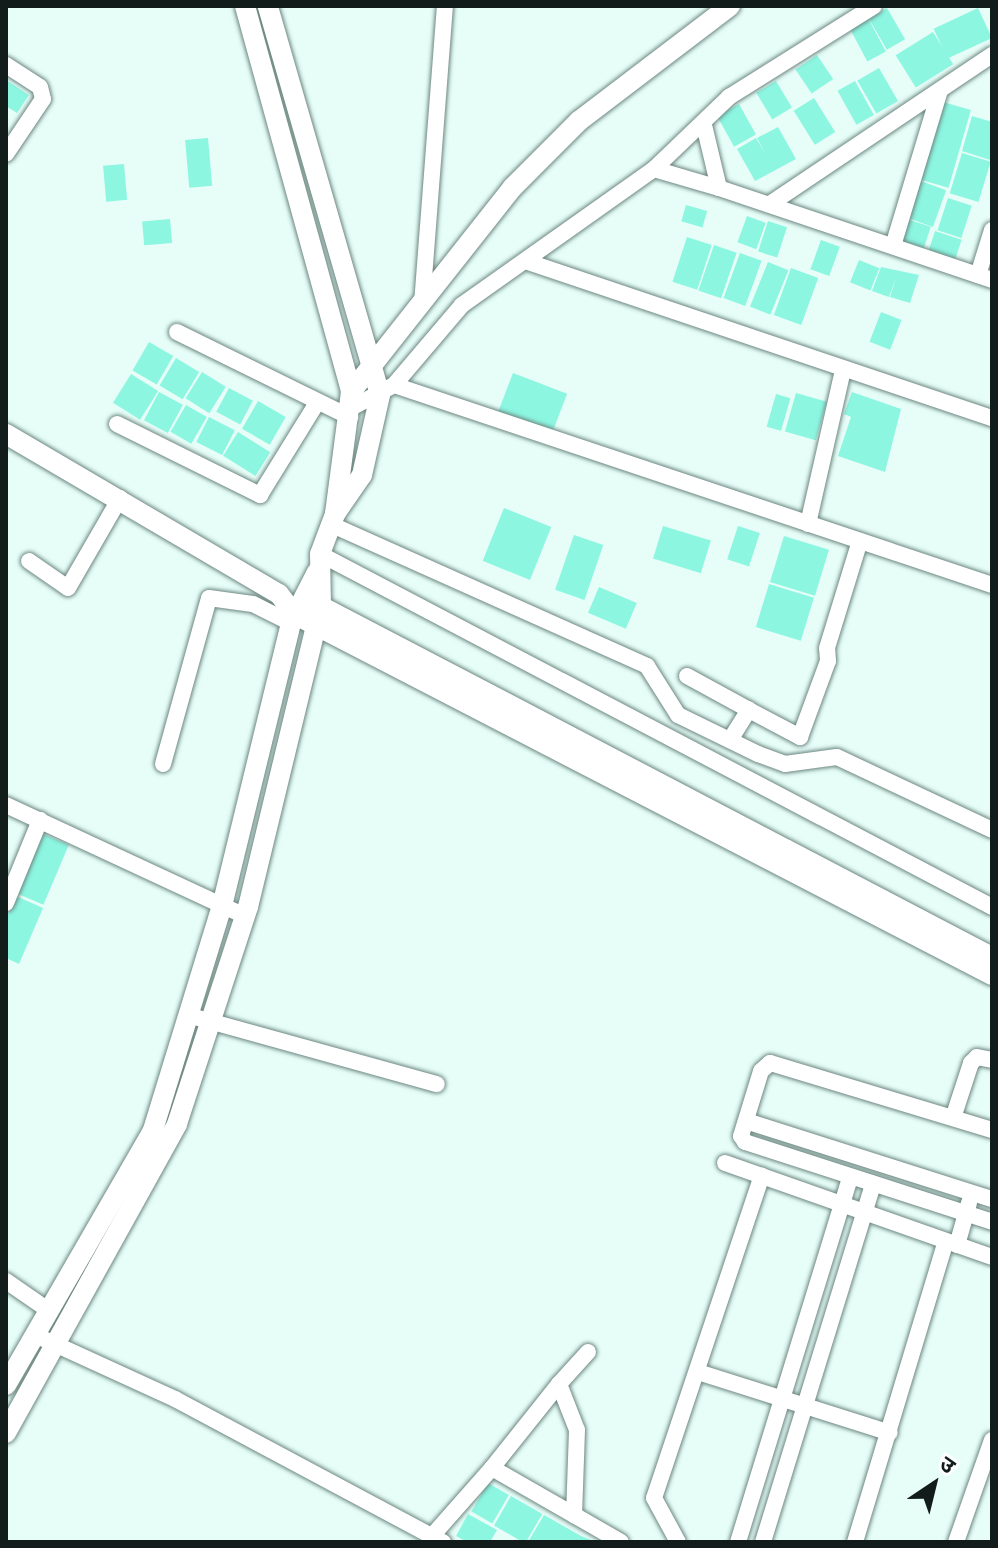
<!DOCTYPE html>
<meta charset="utf-8">
<style>
body{margin:0}
#map{position:relative;width:998px;height:1548px;overflow:hidden;background:#e7fef8;font-family:"PT Sans","Noto Sans Devanagari",sans-serif}
div>[style]{position:absolute}
.building>*{inset:0;background:#8cf6e1;transform-origin:0 0}
.roads{filter:drop-shadow(0 0 2px #6c8680) drop-shadow(0 0 2px #6c8680)}
.minor>*{height:16px;margin:-8px;padding:0 8px;transform-origin:8px;border-radius:8px;background:#fff}
.tertiary>*{height:20px;margin:-10px;padding:0 10px;transform-origin:10px;border-radius:10px;background:#fff}
span{translate:-50% -50%;white-space:nowrap;text-align:center;line-height:1.15;-webkit-text-stroke:8px #fff;paint-order:stroke}
.frame{position:absolute;inset:0;border:8px solid #121c1a;pointer-events:none}
.north{position:absolute;left:894px;top:1444px;width:80px;height:80px;-webkit-text-stroke:6px #fff;paint-order:stroke;rotate:35deg;font-size:22px;font-weight:700;line-height:32px;text-align:center;color:#121c1a}
.north::after{content:'';display:block;margin:auto;width:28px;height:36px;background:#121c1a;clip-path:polygon(50% 0,100% 100%,50% 72%,0 100%)}
</style>
<div id="map">
<div class="building">
<div style="left:887px;top:8px;width:36px;height:21px;rotate:60deg"></div>
<div style="left:978px;top:8px;width:33px;height:49px;rotate:65deg"></div>
<div style="left:868px;top:18px;width:38px;height:21px;rotate:62deg"></div>
<div style="left:933px;top:32px;width:38px;height:44px;rotate:58deg"></div>
<div style="left:817px;top:55px;width:29px;height:26px;rotate:56deg"></div>
<div style="left:879px;top:68px;width:38px;height:25px;rotate:60deg"></div>
<div style="clip-path:polygon(6px 80px,29px 95px,17px 113px,6px 106px)"></div>
<div style="left:776px;top:81px;width:31px;height:23px;rotate:59deg"></div>
<div style="left:855px;top:81px;width:39px;height:20px;rotate:61deg"></div>
<div style="left:814px;top:98px;width:40px;height:24px;rotate:58deg"></div>
<div style="left:943px;top:102px;width:29px;height:81px;rotate:16deg"></div>
<div style="left:739px;top:104px;width:35px;height:25px;rotate:61deg"></div>
<div style="clip-path:polygon(972px 116px,992px 122px,990px 160px,962px 151px)"></div>
<div style="clip-path:polygon(778px 127px,796px 159px,755px 181px,737px 149px,756px 138px,766px 155px,757px 138px)"></div>
<div style="left:208px;top:138px;width:48px;height:23px;rotate:85deg"></div>
<div style="left:962px;top:153px;width:30px;height:42px;rotate:17deg"></div>
<div style="left:124px;top:164px;width:36px;height:21px;rotate:85deg"></div>
<div style="left:918px;top:180px;width:30px;height:39px;rotate:20deg"></div>
<div style="left:948px;top:198px;width:25px;height:34px;rotate:18deg"></div>
<div style="left:686px;top:205px;width:22px;height:17px;rotate:16deg"></div>
<div style="left:747px;top:216px;width:20px;height:28px;rotate:20deg"></div>
<div style="left:170px;top:219px;width:24px;height:28px;rotate:85deg"></div>
<div style="left:907px;top:219px;width:25px;height:26px;rotate:18deg"></div>
<div style="left:768px;top:221px;width:20px;height:32px;rotate:18deg"></div>
<div style="left:935px;top:231px;width:28px;height:22px;rotate:18deg"></div>
<div style="left:687px;top:237px;width:26px;height:47px;rotate:18deg"></div>
<div style="left:821px;top:240px;width:20px;height:31px;rotate:20deg"></div>
<div style="left:714px;top:245px;width:24px;height:48px;rotate:19deg"></div>
<div style="left:740px;top:253px;width:23px;height:48px;rotate:20deg"></div>
<div style="left:859px;top:260px;width:22px;height:24px;rotate:22deg"></div>
<div style="left:768px;top:262px;width:22px;height:48px;rotate:22deg"></div>
<div style="clip-path:polygon(881px 267px,919px 275px,910px 303px,890px 297px,896px 278px,889px 297px,872px 291px)"></div>
<div style="left:791px;top:268px;width:29px;height:50px;rotate:20deg"></div>
<div style="left:881px;top:312px;width:22px;height:32px;rotate:21deg"></div>
<div style="left:149px;top:342px;width:28px;height:33px;rotate:30deg"></div>
<div style="left:176px;top:358px;width:27px;height:32px;rotate:31deg"></div>
<div style="left:202px;top:372px;width:28px;height:31px;rotate:32deg"></div>
<div style="left:513px;top:373px;width:58px;height:43px;rotate:21deg"></div>
<div style="left:131px;top:374px;width:32px;height:34px;rotate:32deg"></div>
<div style="left:229px;top:388px;width:27px;height:27px;rotate:28deg"></div>
<div style="left:159px;top:392px;width:27px;height:32px;rotate:28deg"></div>
<div style="clip-path:polygon(852px 392px,901px 409px,885px 472px,838px 456px,851px 417px,844px 414px)"></div>
<div style="left:796px;top:393px;width:32px;height:40px;rotate:16deg"></div>
<div style="left:776px;top:394px;width:15px;height:34px;rotate:16deg"></div>
<div style="left:258px;top:401px;width:32px;height:32px;rotate:30deg"></div>
<div style="left:186px;top:405px;width:24px;height:31px;rotate:30deg"></div>
<div style="left:209px;top:417px;width:29px;height:28px;rotate:27deg"></div>
<div style="left:238px;top:432px;width:38px;height:28px;rotate:32deg"></div>
<div style="left:504px;top:508px;width:51px;height:57px;rotate:22deg"></div>
<div style="left:663px;top:526px;width:50px;height:34px;rotate:17deg"></div>
<div style="left:738px;top:526px;width:23px;height:35px;rotate:18deg"></div>
<div style="left:574px;top:535px;width:31px;height:58px;rotate:19deg"></div>
<div style="left:784px;top:536px;width:47px;height:48px;rotate:17deg"></div>
<div style="left:769px;top:584px;width:47px;height:45px;rotate:17deg"></div>
<div style="left:599px;top:587px;width:41px;height:28px;rotate:23deg"></div>
<div style="left:43px;top:834px;width:28px;height:65px;rotate:23deg"></div>
<div style="clip-path:polygon(16px 896px,43px 908px,19px 964px,6px 958px,6px 919px)"></div>
<div style="left:488px;top:1483px;width:24px;height:33px;rotate:30deg"></div>
<div style="left:511px;top:1496px;width:36px;height:34px;rotate:30deg"></div>
<div style="clip-path:polygon(468px 1514px,497px 1530px,490px 1542px,467px 1542px,456px 1536px)"></div>
<div style="clip-path:polygon(544px 1515px,581px 1536px,596px 1542px,528px 1542px)"></div>
</div>
<div class="roads">
<div class="minor">
<div style="left:6px;top:65px;width:40px;rotate:32.9deg"></div>
<div style="left:40px;top:87px;width:12px;rotate:76deg"></div>
<div style="left:43px;top:99px;width:66px;rotate:123.9deg"></div>
<div style="left:654px;top:169px;width:68px;rotate:16.3deg"></div>
<div style="left:719px;top:188px;width:65px;rotate:-103.4deg"></div>
<div style="left:719px;top:188px;width:288px;rotate:18.6deg"></div>
<div style="left:770px;top:204px;width:267px;rotate:-33.9deg"></div>
<div style="left:893px;top:246px;width:163px;rotate:-73.2deg"></div>
<div style="left:528px;top:262px;width:490px;rotate:18.6deg"></div>
<div style="left:978px;top:275px;width:47px;rotate:-72.7deg"></div>
<div style="left:422px;top:304px;width:299px;rotate:-85.6deg"></div>
<div style="left:177px;top:332px;width:193px;rotate:26.2deg"></div>
<div style="left:394px;top:385px;width:105px;rotate:-49.6deg"></div>
<div style="left:462px;top:305px;width:235px;rotate:-35.3deg"></div>
<div style="left:654px;top:169px;width:104px;rotate:-43.8deg"></div>
<div style="left:729px;top:97px;width:171px;rotate:-32.1deg"></div>
<div style="left:351px;top:408px;width:49px;rotate:-28.1deg"></div>
<div style="left:394px;top:385px;width:631px;rotate:18.49deg"></div>
<div style="left:117px;top:424px;width:160px;rotate:26.4deg"></div>
<div style="left:260px;top:495px;width:110px;rotate:-58.3deg"></div>
<div style="left:330px;top:524px;width:347px;rotate:24.1deg"></div>
<div style="left:647px;top:666px;width:58px;rotate:57.7deg"></div>
<div style="left:678px;top:715px;width:89px;rotate:26deg"></div>
<div style="left:758px;top:754px;width:29px;rotate:20deg"></div>
<div style="left:785px;top:764px;width:52px;rotate:-7.7deg"></div>
<div style="left:837px;top:757px;width:171px;rotate:25.2deg"></div>
<div style="left:808px;top:524px;width:158px;rotate:-77.2deg"></div>
<div style="left:320px;top:554px;width:759px;rotate:27.71deg"></div>
<div style="left:29px;top:561px;width:47px;rotate:34.7deg"></div>
<div style="left:68px;top:588px;width:104px;rotate:-60deg"></div>
<div style="left:687px;top:676px;width:71px;rotate:28.7deg"></div>
<div style="left:730px;top:740px;width:36px;rotate:-58deg"></div>
<div style="left:749px;top:710px;width:58px;rotate:27.9deg"></div>
<div style="left:800px;top:737px;width:81px;rotate:-69.8deg"></div>
<div style="left:828px;top:661px;width:13px;rotate:-94deg"></div>
<div style="left:827px;top:648px;width:112px;rotate:-72.9deg"></div>
<div style="left:163px;top:764px;width:172px;rotate:-74.5deg"></div>
<div style="left:209px;top:598px;width:44px;rotate:7.8deg"></div>
<div style="left:253px;top:604px;width:42px;rotate:26.6deg"></div>
<div style="left:6px;top:805px;width:264px;rotate:24.9deg"></div>
<div style="left:6px;top:903px;width:90px;rotate:-67.7deg"></div>
<div style="left:191px;top:1016px;width:255px;rotate:15.5deg"></div>
<div style="left:953px;top:1118px;width:58px;rotate:-71.9deg"></div>
<div style="left:971px;top:1063px;width:8px;rotate:-45deg"></div>
<div style="left:977px;top:1057px;width:15px;rotate:11deg"></div>
<div style="left:746px;top:1121px;width:258px;rotate:17.6deg"></div>
<div style="left:992px;top:1130px;width:232px;rotate:-163.2deg"></div>
<div style="left:770px;top:1063px;width:12px;rotate:138deg"></div>
<div style="left:761px;top:1071px;width:68px;rotate:107.1deg"></div>
<div style="left:741px;top:1136px;width:7px;rotate:56deg"></div>
<div style="left:745px;top:1142px;width:260px;rotate:17.9deg"></div>
<div style="left:725px;top:1163px;width:283px;rotate:19.4deg"></div>
<div style="left:957px;top:1245px;width:44px;rotate:-74.1deg"></div>
<div style="left:6px;top:1281px;width:51px;rotate:34.6deg"></div>
<div style="left:44px;top:1339px;width:144px;rotate:24.6deg"></div>
<div style="left:175px;top:1399px;width:304px;rotate:28.1deg"></div>
<div style="left:588px;top:1352px;width:43px;rotate:132.2deg"></div>
<div style="left:559px;top:1384px;width:49px;rotate:68.6deg"></div>
<div style="left:577px;top:1430px;width:85px;rotate:92deg"></div>
<div style="left:574px;top:1515px;width:54px;rotate:29.9deg"></div>
<div style="left:698px;top:1372px;width:201px;rotate:17.6deg"></div>
<div style="left:559px;top:1384px;width:107px;rotate:128.6deg"></div>
<div style="left:492px;top:1468px;width:95px;rotate:29.8deg"></div>
<div style="left:437px;top:1542px;width:8px;rotate:-130deg"></div>
<div style="left:432px;top:1536px;width:91px;rotate:-48.6deg"></div>
<div style="left:678px;top:1542px;width:50px;rotate:-118.6deg"></div>
<div style="left:654px;top:1498px;width:340px;rotate:-71.5deg"></div>
<div style="left:738px;top:1542px;width:382px;rotate:-72.9deg"></div>
<div style="left:763px;top:1542px;width:375px;rotate:-72.9deg"></div>
<div style="left:855px;top:1542px;width:314px;rotate:-73.2deg"></div>
<div style="left:956px;top:1542px;width:108px;rotate:-70.6deg"></div>
</div>
<div class="tertiary">
<div style="left:245px;top:6px;width:400px;rotate:74.6deg"></div>
<div style="left:351px;top:392px;width:123px;rotate:97.5deg"></div>
<div style="left:351px;top:392px;width:261px;rotate:-51.7deg"></div>
<div style="left:513px;top:187px;width:93px;rotate:-45deg"></div>
<div style="left:579px;top:121px;width:190px;rotate:-37.3deg"></div>
<div style="left:6px;top:434px;width:316px;rotate:30.4deg"></div>
<div style="left:279px;top:594px;width:25px;rotate:53deg"></div>
<div style="left:294px;top:614px;width:786px;rotate:27.35deg"></div>
<div style="left:311px;top:601px;width:768px;rotate:27.6deg"></div>
<div style="left:6px;top:1385px;width:294px;rotate:-60deg"></div>
<div style="left:153px;top:1130px;width:234px;rotate:-72.9deg"></div>
<div style="left:222px;top:906px;width:291px;rotate:-76.3deg"></div>
<div style="left:291px;top:623px;width:57px;rotate:-63deg"></div>
<div style="left:6px;top:1433px;width:353px;rotate:-61deg"></div>
<div style="left:177px;top:1124px;width:228px;rotate:-71.9deg"></div>
<div style="left:248px;top:907px;width:310px;rotate:-76.4deg"></div>
<div style="left:321px;top:606px;width:52px;rotate:-91.1deg"></div>
<div style="left:320px;top:554px;width:43px;rotate:-69.4deg"></div>
<div style="left:335px;top:514px;width:47px;rotate:-55.3deg"></div>
<div style="left:362px;top:475px;width:82px;rotate:-77.3deg"></div>
<div style="left:380px;top:395px;width:405px;rotate:-106.1deg"></div>
</div>
</div>
<div class="frame"></div>
<div class="north">उ</div>
</div>
